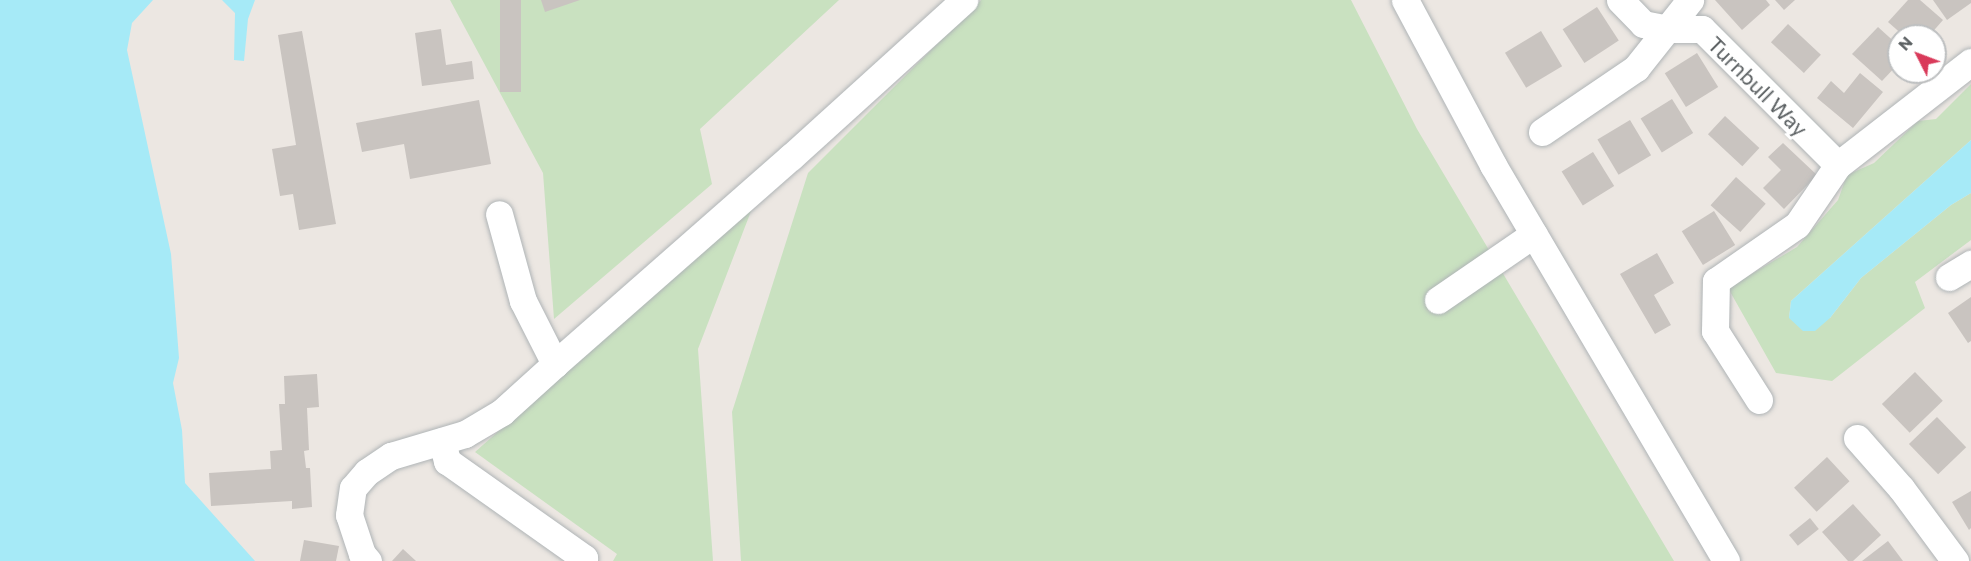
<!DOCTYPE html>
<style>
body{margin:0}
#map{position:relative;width:1971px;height:561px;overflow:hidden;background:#ece7e2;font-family:Commissioner,sans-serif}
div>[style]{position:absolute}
.green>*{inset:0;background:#c9e1c0}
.water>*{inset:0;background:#a6eaf7}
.building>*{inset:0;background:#c9c4c0;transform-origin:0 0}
.roads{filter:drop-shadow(0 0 2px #afb4b6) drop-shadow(0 0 2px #afb4b6)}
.minor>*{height:27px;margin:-13.5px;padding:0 13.5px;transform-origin:13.5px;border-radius:13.5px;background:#fff}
span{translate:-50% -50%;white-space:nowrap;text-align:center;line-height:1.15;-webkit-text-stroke:6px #fff;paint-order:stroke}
.street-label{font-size:22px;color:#5a5f61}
.north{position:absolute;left:1887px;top:24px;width:60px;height:60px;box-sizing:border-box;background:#fff;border:2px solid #bdbfc0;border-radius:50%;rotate:312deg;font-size:16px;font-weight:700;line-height:24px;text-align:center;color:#5a5f61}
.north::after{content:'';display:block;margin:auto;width:21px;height:27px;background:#d93a5a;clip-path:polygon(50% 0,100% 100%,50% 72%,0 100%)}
</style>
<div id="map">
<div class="green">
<div style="clip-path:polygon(450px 0,839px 0,700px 129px,712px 184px,554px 319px,543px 173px)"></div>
<div style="clip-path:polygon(981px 0,1351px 0,1417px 129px,1674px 561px,741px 561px,732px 412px,808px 173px)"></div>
<div style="clip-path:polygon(1971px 84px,1971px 140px,1791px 301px,1789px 318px,1830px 318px,1861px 278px,1951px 205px,1971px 193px,1971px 240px,1915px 282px,1925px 308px,1832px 381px,1776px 373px,1728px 288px,1797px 247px,1838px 200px,1847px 175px,1874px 163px,1918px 121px,1936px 119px)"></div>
<div style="clip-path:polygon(753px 206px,698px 349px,713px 561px,613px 561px,617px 554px,475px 452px)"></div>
</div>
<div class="water">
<div style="clip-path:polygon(0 0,153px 0,132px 23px,127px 50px,171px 254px,179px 358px,173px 383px,182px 430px,185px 483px,255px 561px,0 561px)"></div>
<div style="clip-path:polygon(222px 0,255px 0,248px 19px,244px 61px,234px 60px,235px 13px)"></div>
<div style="clip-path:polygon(1971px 140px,1971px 193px,1951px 205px,1861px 278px,1830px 318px,1815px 331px,1803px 331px,1789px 318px,1791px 301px)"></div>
</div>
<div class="building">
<div style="left:500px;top:0;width:21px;height:92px"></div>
<div style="clip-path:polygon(541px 0,580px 0,545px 12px)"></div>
<div style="clip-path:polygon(1715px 0,1766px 0,1770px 5px,1742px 30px)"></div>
<div style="clip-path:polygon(1775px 0,1795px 0,1784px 10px)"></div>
<div style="clip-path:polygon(1908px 0,1920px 0,1943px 20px,1929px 36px,1904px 36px,1888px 22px)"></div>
<div style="clip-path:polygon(1933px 0,1971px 0,1971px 3px,1947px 20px)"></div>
<div style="left:1597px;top:7px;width:40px;height:41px;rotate:57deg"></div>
<div style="left:1788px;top:24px;width:45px;height:25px;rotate:43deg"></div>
<div style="clip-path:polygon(1878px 27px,1899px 46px,1899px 63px,1882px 81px,1852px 54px)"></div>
<div style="clip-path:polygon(441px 29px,446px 65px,472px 61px,474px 79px,422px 86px,415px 33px)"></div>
<div style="clip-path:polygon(302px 31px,336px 224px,299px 230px,293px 194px,280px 196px,272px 149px,296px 145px,278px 35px)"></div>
<div style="left:1541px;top:31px;width:41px;height:42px;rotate:59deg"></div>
<div style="left:1697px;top:53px;width:40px;height:38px;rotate:58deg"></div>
<div style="clip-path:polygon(1860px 73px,1883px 92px,1853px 128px,1817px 98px,1831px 81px,1844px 93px)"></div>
<div style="left:1672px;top:99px;width:40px;height:37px;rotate:58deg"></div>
<div style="clip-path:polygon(479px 100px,491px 164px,410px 179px,404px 144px,362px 152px,356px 123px)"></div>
<div style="left:1725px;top:116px;width:47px;height:25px;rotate:43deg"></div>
<div style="left:1630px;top:120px;width:41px;height:38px;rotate:59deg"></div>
<div style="clip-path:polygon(1783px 143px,1817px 175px,1784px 209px,1763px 188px,1781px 170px,1768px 157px)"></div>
<div style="left:1593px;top:152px;width:40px;height:37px;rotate:58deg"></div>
<div style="left:1736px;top:177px;width:40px;height:38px;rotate:42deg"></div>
<div style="left:1714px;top:211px;width:40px;height:38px;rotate:58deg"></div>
<div style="clip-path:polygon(1657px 253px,1674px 283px,1654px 295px,1671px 325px,1655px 334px,1620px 274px)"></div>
<div style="clip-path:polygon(1971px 297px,1971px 341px,1968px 343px,1948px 313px)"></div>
<div style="left:1915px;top:372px;width:40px;height:46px;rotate:46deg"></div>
<div style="clip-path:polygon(317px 374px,319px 407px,307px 408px,309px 450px,304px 451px,306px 468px,310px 468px,312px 507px,292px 509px,292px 501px,211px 506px,209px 473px,271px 469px,270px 451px,282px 450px,279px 404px,285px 404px,284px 376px)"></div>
<div style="left:1937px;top:417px;width:42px;height:39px;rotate:46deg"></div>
<div style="left:1827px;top:457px;width:33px;height:45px;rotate:47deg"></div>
<div style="clip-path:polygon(1971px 491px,1971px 528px,1969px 530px,1952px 502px)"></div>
<div style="clip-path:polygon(1853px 504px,1881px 535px,1853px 561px,1848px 561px,1822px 532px)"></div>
<div style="left:1810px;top:518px;width:14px;height:27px;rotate:51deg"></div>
<div style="clip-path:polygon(304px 540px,339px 546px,336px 561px,300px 561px)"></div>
<div style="clip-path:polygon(1888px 541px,1903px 561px,1862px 561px)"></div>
<div style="clip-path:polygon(403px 549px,416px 561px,392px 561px)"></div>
</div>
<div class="roads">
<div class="minor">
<div style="left:1405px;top:0;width:187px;rotate:61.9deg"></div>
<div style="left:1493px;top:165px;width:459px;rotate:59.5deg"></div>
<div style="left:1620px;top:0;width:33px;rotate:46deg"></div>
<div style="left:1643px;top:24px;width:26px;rotate:11deg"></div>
<div style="left:1669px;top:29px;width:33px"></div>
<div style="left:1702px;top:29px;width:192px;rotate:45deg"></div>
<div style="left:1542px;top:132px;width:114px;rotate:-34.2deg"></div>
<div style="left:1636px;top:68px;width:87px;rotate:-51.5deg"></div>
<div style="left:1949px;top:277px;width:26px;rotate:-31deg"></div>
<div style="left:1438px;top:300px;width:116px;rotate:-34.5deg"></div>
<div style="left:555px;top:364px;width:314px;rotate:-41.3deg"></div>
<div style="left:791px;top:157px;width:234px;rotate:-42.2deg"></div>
<div style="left:1759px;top:400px;width:82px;rotate:-122.5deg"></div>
<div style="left:1715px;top:331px;width:50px;rotate:-88.9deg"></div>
<div style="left:1716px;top:281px;width:98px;rotate:-34.7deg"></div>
<div style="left:1797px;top:225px;width:73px;rotate:-55.7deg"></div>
<div style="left:1838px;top:165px;width:168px;rotate:-37.8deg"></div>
<div style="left:1857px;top:438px;width:67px;rotate:48.7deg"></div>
<div style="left:1901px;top:488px;width:91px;rotate:53.5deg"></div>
<div style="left:442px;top:441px;width:21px;rotate:76deg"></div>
<div style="left:447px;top:461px;width:168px;rotate:35.3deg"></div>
<div style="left:584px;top:558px;width:3px;rotate:108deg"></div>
<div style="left:368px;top:561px;width:9px;rotate:-131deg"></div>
<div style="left:362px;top:554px;width:41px;rotate:-108.4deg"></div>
<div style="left:349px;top:515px;width:27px;rotate:-82deg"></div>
<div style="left:353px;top:488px;width:21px;rotate:-49deg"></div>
<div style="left:367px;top:472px;width:29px;rotate:-34deg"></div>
<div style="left:391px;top:456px;width:77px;rotate:-16.6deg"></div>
<div style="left:465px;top:434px;width:43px;rotate:-30.7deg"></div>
<div style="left:502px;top:412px;width:72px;rotate:-42.2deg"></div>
<div style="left:555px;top:364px;width:71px;rotate:-116.9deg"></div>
<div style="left:523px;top:301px;width:90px;rotate:-105.4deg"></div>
</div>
</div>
<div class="street-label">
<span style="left:1758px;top:86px;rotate:45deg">Turnbull Way</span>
</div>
<div class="north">N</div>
</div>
